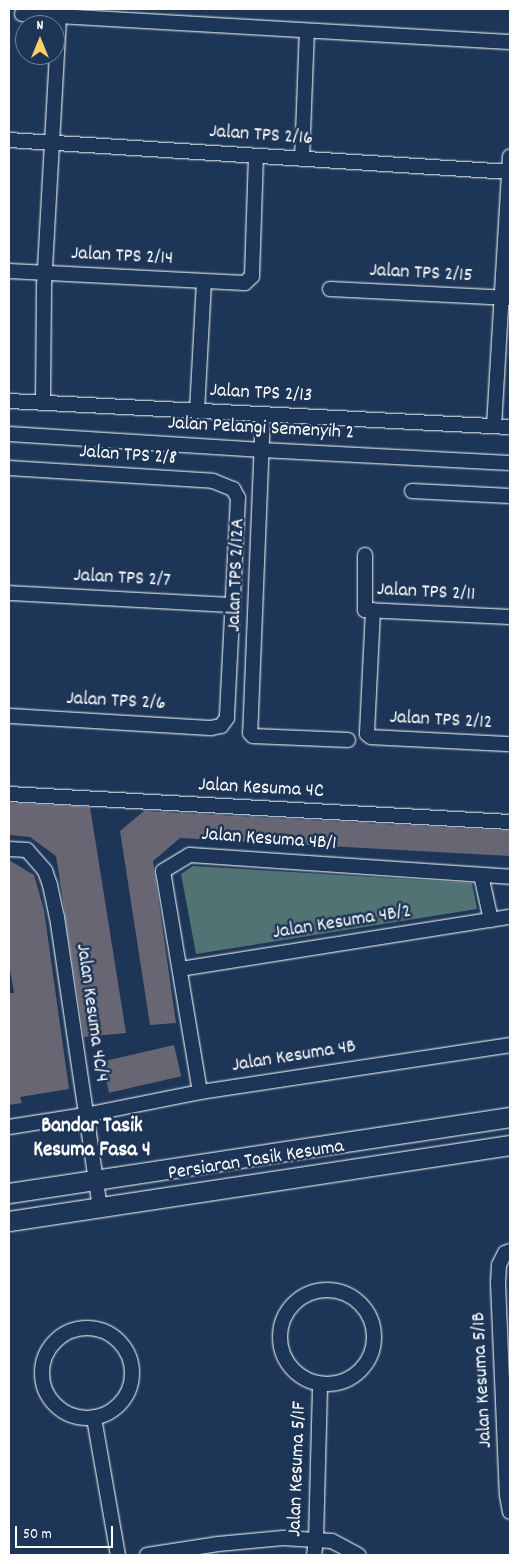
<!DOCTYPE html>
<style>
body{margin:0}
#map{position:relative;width:519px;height:1564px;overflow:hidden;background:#1d3557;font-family:Dekko,sans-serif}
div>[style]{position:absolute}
.green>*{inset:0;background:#517373}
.building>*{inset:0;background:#696674;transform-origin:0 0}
.roads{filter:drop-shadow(0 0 1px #fff) drop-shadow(0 0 1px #fff)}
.street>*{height:14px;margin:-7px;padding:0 7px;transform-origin:7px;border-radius:7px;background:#1d3557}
.street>.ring{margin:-7px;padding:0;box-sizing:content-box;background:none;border:14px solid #1d3557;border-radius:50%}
.secondary>*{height:19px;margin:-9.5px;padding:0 9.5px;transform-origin:9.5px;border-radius:9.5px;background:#1d3557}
span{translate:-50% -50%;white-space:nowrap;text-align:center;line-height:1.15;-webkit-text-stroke:5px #1d3557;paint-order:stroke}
.street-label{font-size:20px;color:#fff}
.neighbourhood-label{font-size:21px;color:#fff;font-weight:700}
.frame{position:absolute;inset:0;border:10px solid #fff;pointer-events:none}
.north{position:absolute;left:15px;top:15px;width:50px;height:50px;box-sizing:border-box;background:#1d3557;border:1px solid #77869a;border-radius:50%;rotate:0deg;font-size:14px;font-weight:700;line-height:20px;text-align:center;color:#fff}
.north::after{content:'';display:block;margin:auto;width:18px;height:22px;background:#ffd166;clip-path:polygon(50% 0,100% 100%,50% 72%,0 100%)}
.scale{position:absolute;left:15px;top:1526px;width:98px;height:22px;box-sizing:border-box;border:2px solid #fff;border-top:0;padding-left:6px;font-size:15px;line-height:18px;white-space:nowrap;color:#fff;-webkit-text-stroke:4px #1d3557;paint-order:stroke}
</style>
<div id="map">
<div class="green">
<div style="clip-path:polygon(193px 866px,472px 883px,477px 909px,196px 954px,181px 874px)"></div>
</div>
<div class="building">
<div style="clip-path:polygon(9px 803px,90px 807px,126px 1033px,84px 1037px,56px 856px,30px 837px,9px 835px)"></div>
<div style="clip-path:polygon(144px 811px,510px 831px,510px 856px,180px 838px,153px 861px,176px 1023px,150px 1025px,120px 831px)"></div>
<div style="clip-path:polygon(9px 860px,34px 875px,44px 910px,69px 1089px,20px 1097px,22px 1103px,9px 1105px,9px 993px,14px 993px,9px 963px)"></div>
<div style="left:174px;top:1045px;width:32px;height:74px;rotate:77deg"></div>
</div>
<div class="roads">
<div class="street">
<div style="left:22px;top:14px;width:489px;rotate:3.3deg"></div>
<div style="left:9px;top:140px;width:502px;rotate:3.65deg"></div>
<div style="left:302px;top:159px;width:128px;rotate:-87.8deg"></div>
<div style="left:9px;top:271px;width:236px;rotate:2.9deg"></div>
<div style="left:245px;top:283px;width:10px;rotate:-45deg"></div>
<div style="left:252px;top:276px;width:120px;rotate:-88.1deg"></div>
<div style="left:330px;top:289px;width:180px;rotate:2.9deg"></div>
<div style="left:9px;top:401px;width:502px;rotate:2.97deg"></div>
<div style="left:43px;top:402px;width:116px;rotate:-89.5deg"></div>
<div style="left:44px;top:286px;width:269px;rotate:-86.8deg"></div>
<div style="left:197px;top:411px;width:129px;rotate:-86.9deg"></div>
<div style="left:263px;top:414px;width:319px;rotate:92.3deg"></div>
<div style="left:250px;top:733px;width:4px;rotate:45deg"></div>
<div style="left:253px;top:736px;width:95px;rotate:2.4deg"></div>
<div style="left:494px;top:426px;width:270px;rotate:-86.6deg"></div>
<div style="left:9px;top:434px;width:254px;rotate:3.6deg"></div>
<div style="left:262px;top:450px;width:248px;rotate:3deg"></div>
<div style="left:9px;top:468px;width:204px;rotate:3.6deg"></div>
<div style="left:213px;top:481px;width:22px;rotate:22deg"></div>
<div style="left:233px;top:489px;width:10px;rotate:61deg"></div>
<div style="left:238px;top:498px;width:220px;rotate:92.9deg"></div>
<div style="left:227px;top:718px;width:10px;rotate:127deg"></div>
<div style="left:221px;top:726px;width:10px;rotate:169deg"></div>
<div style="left:211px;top:728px;width:202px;rotate:-176.6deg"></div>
<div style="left:412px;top:491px;width:98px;rotate:2.9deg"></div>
<div style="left:365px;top:555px;width:55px;rotate:90deg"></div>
<div style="left:365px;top:610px;width:145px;rotate:2.8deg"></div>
<div style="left:9px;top:593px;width:224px;rotate:3.1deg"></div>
<div style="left:373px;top:610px;width:124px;rotate:92.8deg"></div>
<div style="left:367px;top:734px;width:5px;rotate:37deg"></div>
<div style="left:371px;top:737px;width:139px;rotate:2.9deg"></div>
<div style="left:9px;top:794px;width:502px;rotate:3.2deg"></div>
<div style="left:9px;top:849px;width:18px;rotate:3deg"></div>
<div style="left:27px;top:850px;width:28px;rotate:49deg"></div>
<div style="left:45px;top:871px;width:15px;rotate:70deg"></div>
<div style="left:50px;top:885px;width:33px;rotate:78deg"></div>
<div style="left:57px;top:917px;width:293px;rotate:81.6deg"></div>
<div style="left:481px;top:875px;width:46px;rotate:77.5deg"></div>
<div style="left:180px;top:969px;width:334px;rotate:-9deg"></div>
<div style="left:200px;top:1092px;width:224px;rotate:-99.5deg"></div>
<div style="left:163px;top:871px;width:31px;rotate:-31deg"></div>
<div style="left:190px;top:855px;width:321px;rotate:3.9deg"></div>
<div style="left:9px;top:1127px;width:77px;rotate:-9deg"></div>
<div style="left:85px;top:1115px;width:117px;rotate:-11.3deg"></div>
<div style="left:200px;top:1092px;width:314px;rotate:-8.6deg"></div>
<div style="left:510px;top:1251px;width:5px;rotate:158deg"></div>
<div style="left:505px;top:1253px;width:13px;rotate:117deg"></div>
<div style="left:499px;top:1265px;width:18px;rotate:93deg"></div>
<div style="left:498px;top:1283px;width:212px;rotate:87.6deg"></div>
<div style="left:507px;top:1495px;width:17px;rotate:80deg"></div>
<div class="ring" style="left:280px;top:1290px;width:80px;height:80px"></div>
<div class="ring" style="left:42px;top:1328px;width:76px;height:76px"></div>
<div style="left:94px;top:1418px;width:139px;rotate:80.1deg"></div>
<div style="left:147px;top:1555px;width:72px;rotate:-8.8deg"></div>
<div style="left:218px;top:1544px;width:65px;rotate:-5.3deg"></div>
<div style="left:283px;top:1538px;width:49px;rotate:3.5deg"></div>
<div style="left:332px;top:1541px;width:30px;rotate:28deg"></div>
<div style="left:314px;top:1555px;width:15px;rotate:-82deg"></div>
<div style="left:316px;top:1540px;width:156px;rotate:-88.5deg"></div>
</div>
<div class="secondary">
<div style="left:9px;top:1193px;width:507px;rotate:-8.63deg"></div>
<div style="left:9px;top:1221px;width:507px;rotate:-8.63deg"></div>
</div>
</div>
<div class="street-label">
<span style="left:261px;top:136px;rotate:4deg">Jalan TPS 2/16</span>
<span style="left:122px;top:257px;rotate:3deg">Jalan TPS 2/14</span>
<span style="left:421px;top:274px;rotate:3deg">Jalan TPS 2/15</span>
<span style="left:261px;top:394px;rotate:3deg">Jalan TPS 2/13</span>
<span style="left:261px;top:429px;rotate:3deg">Jalan Pelangi Semenyih 2</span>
<span style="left:128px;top:456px;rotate:4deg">Jalan TPS 2/8</span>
<span style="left:237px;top:575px;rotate:-88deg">Jalan TPS 2/12A</span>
<span style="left:122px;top:579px;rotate:3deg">Jalan TPS 2/7</span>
<span style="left:426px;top:593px;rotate:3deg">Jalan TPS 2/11</span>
<span style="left:116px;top:702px;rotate:3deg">Jalan TPS 2/6</span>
<span style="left:441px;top:721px;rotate:3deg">Jalan TPS 2/12</span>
<span style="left:261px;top:789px;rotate:3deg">Jalan Kesuma 4C</span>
<span style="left:269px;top:840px;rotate:4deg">Jalan Kesuma 4B/1</span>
<span style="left:342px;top:923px;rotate:-9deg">Jalan Kesuma 4B/2</span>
<span style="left:91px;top:1013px;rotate:82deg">Jalan Kesuma 4C/4</span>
<span style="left:294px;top:1057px;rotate:-9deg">Jalan Kesuma 4B</span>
<span style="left:256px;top:1161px;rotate:-9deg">Persiaran Tasik Kesuma</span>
<span style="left:483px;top:1380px;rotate:-93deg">Jalan Kesuma 5/1B</span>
<span style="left:298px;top:1469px;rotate:-88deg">Jalan Kesuma 5/1F</span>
</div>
<div class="neighbourhood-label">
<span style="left:92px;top:1139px">Bandar Tasik<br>Kesuma Fasa 4</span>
</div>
<div class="frame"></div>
<div class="north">N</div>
<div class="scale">50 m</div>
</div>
